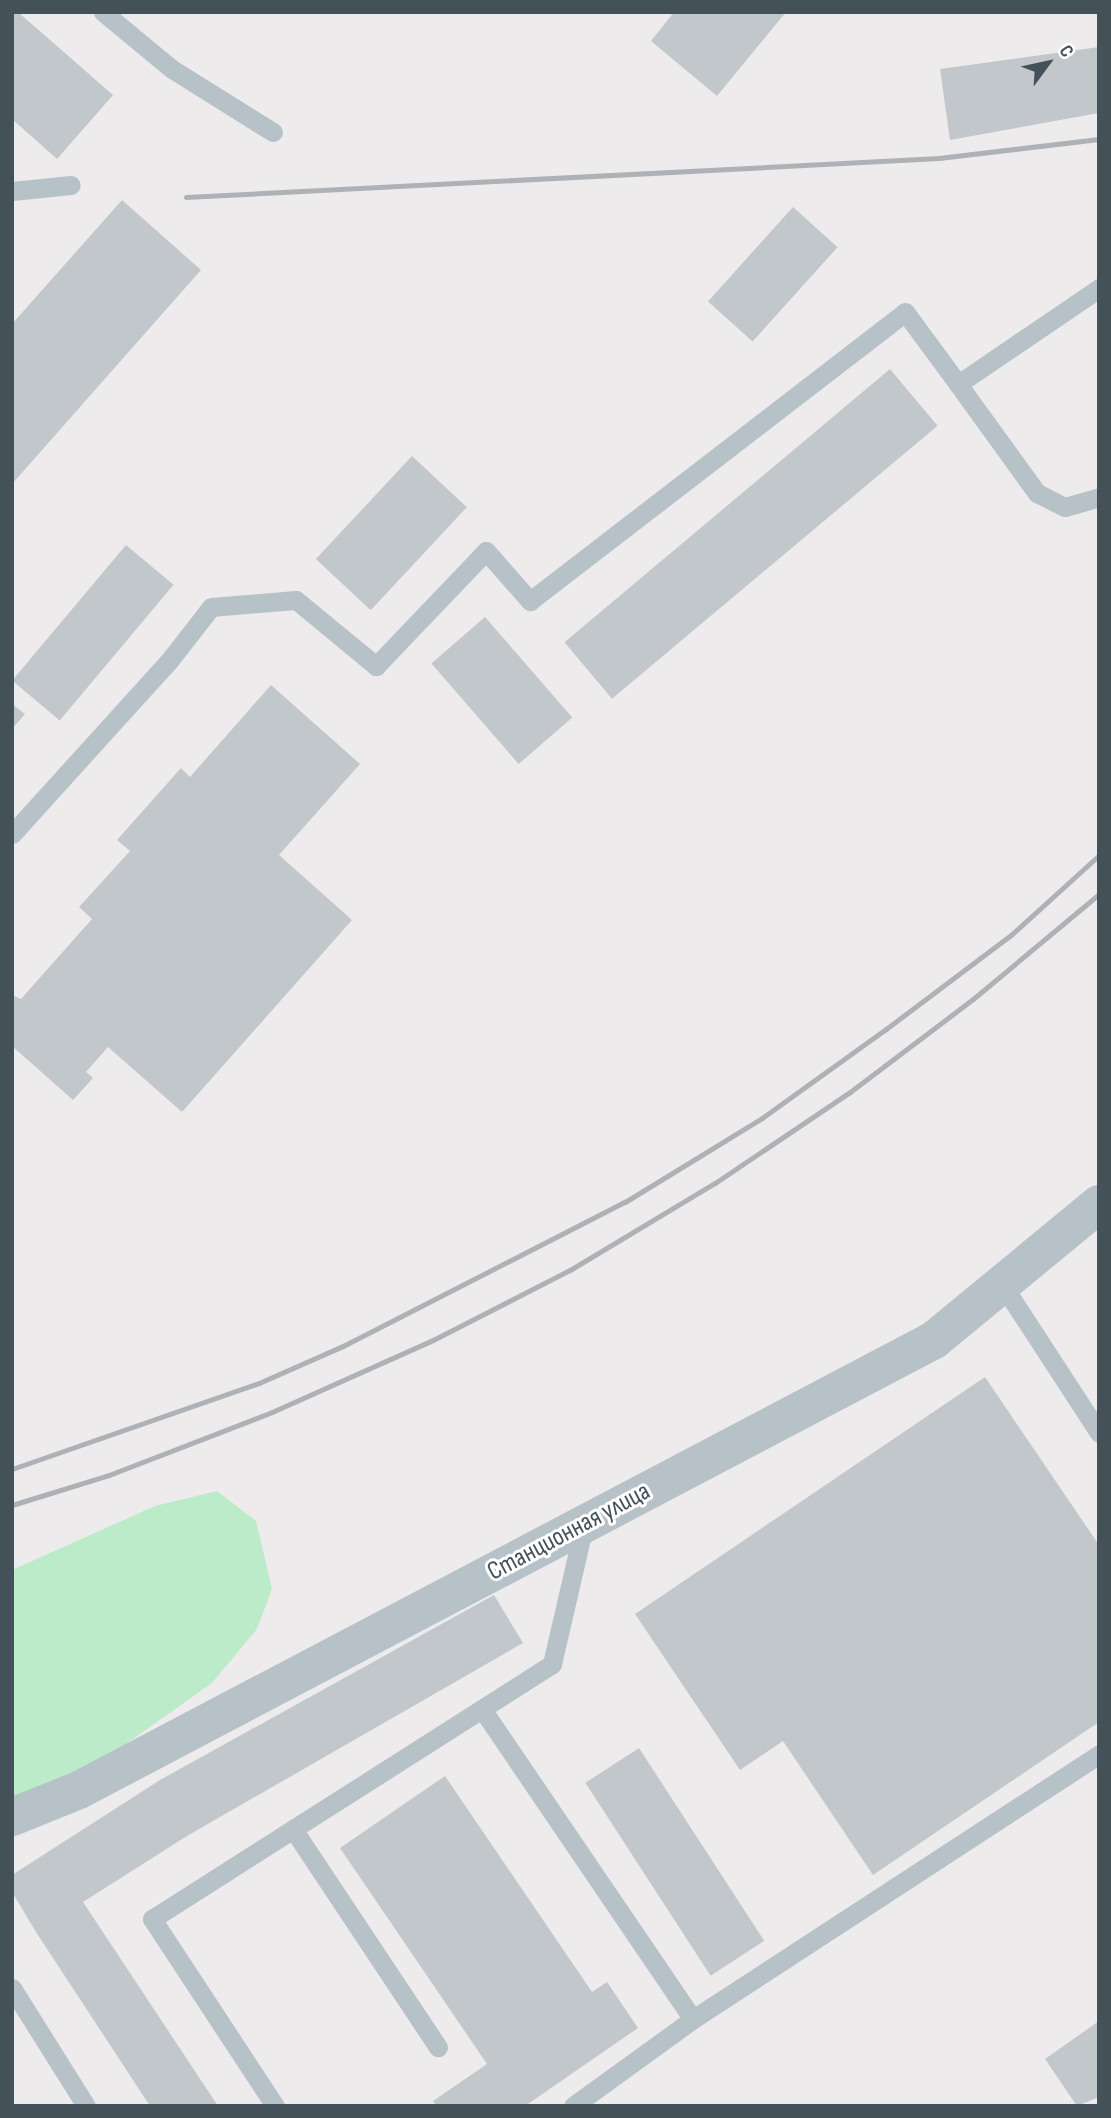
<!DOCTYPE html>
<meta charset="utf-8">
<style>
body{margin:0}
#map{position:relative;width:1111px;height:2118px;overflow:hidden;background:#eeebec;font-family:"Sofia Sans Condensed",sans-serif}
div>[style]{position:absolute}
.green>*{inset:0;background:#bbebc8}
.building>*{inset:0;background:#c2c7cb;transform-origin:0 0}
.lane>*{height:19px;margin:-9.5px;padding:0 9.5px;transform-origin:9.5px;border-radius:9.5px;background:#b7c2c8}
.street>*{height:38px;margin:-19px;padding:0 19px;transform-origin:19px;border-radius:19px;background:#b7c2c8}
.rail>*{height:5px;margin:-2.5px;padding:0 2.5px;transform-origin:2.5px;border-radius:2.5px;background:#aeb2b6}
span{translate:-50% -50%;white-space:nowrap;text-align:center;line-height:1.15;-webkit-text-stroke:6px #fff;paint-order:stroke}
.street-label{font-size:26px;color:#455158}
.frame{position:absolute;inset:0;border:14px solid #455158;pointer-events:none}
.north{position:absolute;left:1013px;top:28px;width:70px;height:70px;-webkit-text-stroke:5px #fff;paint-order:stroke;rotate:57deg;font-size:19px;font-weight:700;line-height:28px;text-align:center;color:#455158}
.north::after{content:'';display:block;margin:auto;width:24px;height:32px;background:#455158;clip-path:polygon(50% 0,100% 100%,50% 72%,0 100%)}
</style>
<div id="map">
<div class="green">
<div style="clip-path:polygon(217px 1491px,256px 1521px,272px 1589px,257px 1629px,212px 1683px,48px 1799px,12px 1808px,12px 1570px,155px 1506px)"></div>
</div>
<div class="building">
<div style="clip-path:polygon(12px 12px,18px 12px,113px 95px,57px 159px,12px 119px)"></div>
<div style="clip-path:polygon(674px 12px,786px 12px,717px 96px,651px 41px)"></div>
<div style="clip-path:polygon(1099px 47px,1099px 113px,950px 140px,940px 69px)"></div>
<div style="clip-path:polygon(122px 200px,201px 270px,12px 484px,12px 324px)"></div>
<div style="left:793px;top:207px;width:60px;height:127px;rotate:42deg"></div>
<div style="left:890px;top:369px;width:74px;height:425px;rotate:50deg"></div>
<div style="left:412px;top:456px;width:75px;height:141px;rotate:43deg"></div>
<div style="left:126px;top:545px;width:62px;height:177px;rotate:40deg"></div>
<div style="left:485px;top:617px;width:133px;height:71px;rotate:49deg"></div>
<div style="clip-path:polygon(271px 685px,360px 764px,279px 855px,352px 920px,182px 1112px,108px 1047px,86px 1072px,93px 1078px,73px 1100px,12px 1046px,12px 995px,21px 999px,92px 919px,79px 907px,130px 851px,117px 840px,181px 768px,190px 777px)"></div>
<div style="clip-path:polygon(12px 704px,25px 714px,12px 729px)"></div>
<div style="clip-path:polygon(985px 1377px,1099px 1545px,1099px 1722px,873px 1875px,783px 1741px,740px 1770px,635px 1614px)"></div>
<div style="clip-path:polygon(494px 1595px,523px 1643px,187px 1836px,83px 1902px,218px 2106px,150px 2106px,36px 1932px,12px 1892px,12px 1875px,160px 1780px)"></div>
<div style="left:639px;top:1748px;width:230px;height:64px;rotate:57deg"></div>
<div style="clip-path:polygon(445px 1776px,592px 1992px,607px 1982px,638px 2028px,525px 2106px,436px 2106px,433px 2101px,487px 2064px,340px 1848px)"></div>
<div style="clip-path:polygon(1099px 2021px,1099px 2097px,1077px 2106px,1045px 2059px)"></div>
</div>
<div class="lane">
<div style="left:103px;top:12px;width:89px;rotate:39.6deg"></div>
<div style="left:172px;top:69px;width:119px;rotate:32deg"></div>
<div style="left:12px;top:191px;width:59px;rotate:-5.8deg"></div>
<div style="left:958px;top:384px;width:135px;rotate:54.1deg"></div>
<div style="left:1037px;top:493px;width:31px;rotate:27deg"></div>
<div style="left:1065px;top:507px;width:35px;rotate:-16deg"></div>
<div style="left:12px;top:834px;width:234px;rotate:-47.8deg"></div>
<div style="left:169px;top:661px;width:68px;rotate:-52.1deg"></div>
<div style="left:211px;top:607px;width:85px;rotate:-4.7deg"></div>
<div style="left:296px;top:600px;width:104px;rotate:39.5deg"></div>
<div style="left:376px;top:666px;width:159px;rotate:-46.3deg"></div>
<div style="left:486px;top:551px;width:67px;rotate:48.7deg"></div>
<div style="left:530px;top:601px;width:473px;rotate:-37.6deg"></div>
<div style="left:905px;top:312px;width:89px;rotate:53.6deg"></div>
<div style="left:958px;top:384px;width:171px;rotate:-34.2deg"></div>
<div style="left:1002px;top:1284px;width:178px;rotate:56.9deg"></div>
<div style="left:482px;top:1709px;width:375px;rotate:55.8deg"></div>
<div style="left:293px;top:1829px;width:262px;rotate:56.4deg"></div>
<div style="left:12px;top:1988px;width:139px;rotate:57.9deg"></div>
<div style="left:275px;top:2106px;width:224px;rotate:-123.3deg"></div>
<div style="left:152px;top:1919px;width:474px;rotate:-32.5deg"></div>
<div style="left:552px;top:1664px;width:143px;rotate:-77deg"></div>
<div style="left:573px;top:2106px;width:148px;rotate:-35.9deg"></div>
<div style="left:693px;top:2019px;width:485px;rotate:-33.1deg"></div>
</div>
<div class="street">
<div style="left:12px;top:1817px;width:72px;rotate:-21.9deg"></div>
<div style="left:79px;top:1790px;width:966px;rotate:-27.76deg"></div>
<div style="left:934px;top:1340px;width:214px;rotate:-39.5deg"></div>
</div>
<div class="rail">
<div style="left:186px;top:197px;width:754px;rotate:-2.96deg"></div>
<div style="left:939px;top:158px;width:161px;rotate:-6.8deg"></div>
<div style="left:12px;top:1469px;width:262px;rotate:-19.2deg"></div>
<div style="left:259px;top:1383px;width:92px;rotate:-23.8deg"></div>
<div style="left:343px;top:1346px;width:317px;rotate:-27.1deg"></div>
<div style="left:625px;top:1202px;width:161px;rotate:-31.5deg"></div>
<div style="left:762px;top:1118px;width:153px;rotate:-35.7deg"></div>
<div style="left:886px;top:1029px;width:158px;rotate:-37deg"></div>
<div style="left:1012px;top:934px;width:118px;rotate:-42.2deg"></div>
<div style="left:12px;top:1505px;width:102px;rotate:-17.2deg"></div>
<div style="left:109px;top:1475px;width:175px;rotate:-21.1deg"></div>
<div style="left:272px;top:1412px;width:176px;rotate:-24.1deg"></div>
<div style="left:433px;top:1340px;width:154px;rotate:-27.1deg"></div>
<div style="left:570px;top:1270px;width:169px;rotate:-31deg"></div>
<div style="left:715px;top:1183px;width:163px;rotate:-34deg"></div>
<div style="left:850px;top:1092px;width:154px;rotate:-37.1deg"></div>
<div style="left:973px;top:999px;width:164px;rotate:-39.8deg"></div>
</div>
<div class="street-label">
<span style="left:569px;top:1532px;rotate:-28deg">Станционная улица</span>
</div>
<div class="frame"></div>
<div class="north">С</div>
</div>
